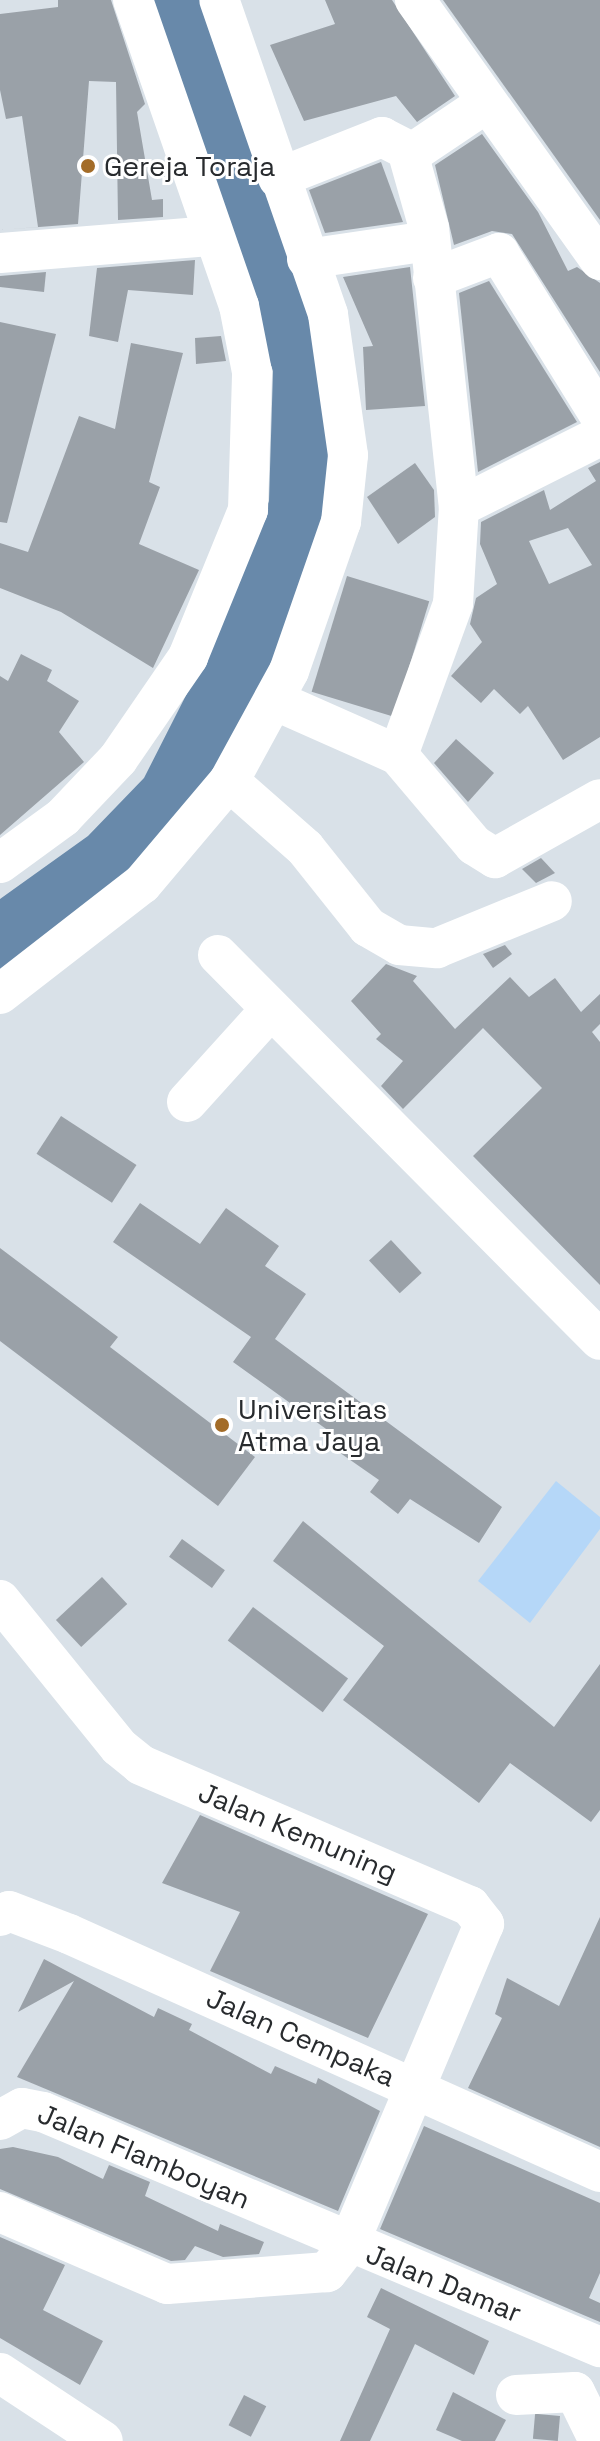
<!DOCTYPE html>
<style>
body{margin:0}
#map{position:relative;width:600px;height:2441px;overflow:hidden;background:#d9e1e8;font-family:"Space Grotesk",sans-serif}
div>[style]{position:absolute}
.green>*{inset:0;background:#b5d7f8}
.water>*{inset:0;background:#6889aa}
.building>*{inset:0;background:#9aa1a8;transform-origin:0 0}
.minor>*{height:40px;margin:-20px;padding:0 20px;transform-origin:20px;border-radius:20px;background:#fff}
.dots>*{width:22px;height:22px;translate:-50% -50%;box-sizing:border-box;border:4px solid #fff;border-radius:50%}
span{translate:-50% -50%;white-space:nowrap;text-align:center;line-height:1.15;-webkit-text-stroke:6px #fff;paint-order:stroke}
.poi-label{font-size:28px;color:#282b2e}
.left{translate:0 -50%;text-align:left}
.street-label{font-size:28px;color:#282b2e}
</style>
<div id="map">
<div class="green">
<div style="clip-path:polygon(556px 1481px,600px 1517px,600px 1529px,530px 1623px,478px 1581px)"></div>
</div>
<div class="water">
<div style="clip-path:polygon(145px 0,210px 0,324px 327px,332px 546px,218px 777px,146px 869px,0 979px,0 899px,88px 836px,144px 778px,209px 650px,269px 501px,273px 371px)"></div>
</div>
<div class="building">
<div style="clip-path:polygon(58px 0,111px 0,145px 104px,137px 112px,152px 200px,163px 199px,163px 217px,118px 220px,116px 82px,89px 81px,78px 224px,0 230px,38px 227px,22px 116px,6px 119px,0 90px,0 14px,58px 7px)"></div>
<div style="clip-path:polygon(325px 0,392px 0,455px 96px,417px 122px,396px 96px,304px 121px,270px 45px,335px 24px)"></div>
<div style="clip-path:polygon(443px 0,600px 0,600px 220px)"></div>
<div style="clip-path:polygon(482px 134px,538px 212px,568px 271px,577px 267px,600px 283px,600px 372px,512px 234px,492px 231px,454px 245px,435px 165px)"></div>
<div style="clip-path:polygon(381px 162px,403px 222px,325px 233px,309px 190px)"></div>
<div style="clip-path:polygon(195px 260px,193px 295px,128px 290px,118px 342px,89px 336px,97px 268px)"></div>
<div style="clip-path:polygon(410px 267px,425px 406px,366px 410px,363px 347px,373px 346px,343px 277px)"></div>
<div style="clip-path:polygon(46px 272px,44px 292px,0 287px,0 276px)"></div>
<div style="clip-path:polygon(489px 281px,577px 422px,478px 472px,459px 293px)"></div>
<div style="clip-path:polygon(0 322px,56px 334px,7px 523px,0 522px)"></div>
<div style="clip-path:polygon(221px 336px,226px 361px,196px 364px,195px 338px)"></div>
<div style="clip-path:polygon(131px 343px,183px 353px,149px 482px,160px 487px,139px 544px,199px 570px,153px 668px,61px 612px,0 588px,0 543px,28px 552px,79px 416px,115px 429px)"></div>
<div style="clip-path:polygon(evenodd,600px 462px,600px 737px,563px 760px,528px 706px,520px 714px,494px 689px,481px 703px,451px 676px,482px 642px,470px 624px,476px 598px,497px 584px,480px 544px,481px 522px,544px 490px,550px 510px,596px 481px,588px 468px,600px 462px,568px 528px,592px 565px,549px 584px,529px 541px,568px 528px)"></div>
<div style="clip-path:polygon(415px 463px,434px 490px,435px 517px,398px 544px,367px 497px)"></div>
<div style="left:347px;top:576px;width:86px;height:121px;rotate:17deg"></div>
<div style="clip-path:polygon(21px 654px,52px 670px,47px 681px,79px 701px,59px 732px,84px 762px,0 835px,0 676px,8px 681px)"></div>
<div style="clip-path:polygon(456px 739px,494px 773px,468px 802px,434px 763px)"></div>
<div style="clip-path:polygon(541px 858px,555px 873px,536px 883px,522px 869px)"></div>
<div style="clip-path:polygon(505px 945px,512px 954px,493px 968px,483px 954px)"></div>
<div style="clip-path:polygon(386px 964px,417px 976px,413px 981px,455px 1029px,510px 977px,529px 997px,555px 978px,581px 1012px,600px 994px,600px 1024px,592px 1032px,600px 1042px,600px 1285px,473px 1156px,542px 1088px,483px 1028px,403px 1109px,381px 1086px,403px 1061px,376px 1039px,381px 1034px,351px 1001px)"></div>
<div style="left:61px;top:1116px;width:90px;height:45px;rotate:33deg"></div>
<div style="clip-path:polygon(140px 1203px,200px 1244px,226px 1208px,279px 1246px,265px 1266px,306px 1294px,275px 1339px,502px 1507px,479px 1543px,410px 1499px,398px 1514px,370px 1492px,379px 1480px,333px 1448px,340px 1439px,233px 1362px,251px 1337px,113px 1242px)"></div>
<div style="left:391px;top:1240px;width:45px;height:30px;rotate:47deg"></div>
<div style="clip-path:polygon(0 1248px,118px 1337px,110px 1347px,255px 1457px,218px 1506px,0 1341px)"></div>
<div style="clip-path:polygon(303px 1521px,554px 1727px,600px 1664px,600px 1810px,591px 1822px,510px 1763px,479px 1803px,343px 1700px,384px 1646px,273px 1561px)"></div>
<div style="left:182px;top:1539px;width:53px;height:22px;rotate:36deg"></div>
<div style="left:102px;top:1577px;width:37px;height:63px;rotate:47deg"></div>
<div style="left:253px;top:1607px;width:119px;height:42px;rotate:37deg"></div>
<div style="clip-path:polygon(200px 1815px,428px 1914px,368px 2038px,210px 1971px,240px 1912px,162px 1883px)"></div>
<div style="clip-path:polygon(600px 1917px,600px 2147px,468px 2088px,502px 2018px,495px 2014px,507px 1978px,559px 2006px)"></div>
<div style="clip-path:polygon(44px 1959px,154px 2017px,158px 2008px,192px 2024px,189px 2030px,271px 2074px,275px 2066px,316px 2084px,318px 2078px,380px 2111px,338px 2211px,17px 2077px,74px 1981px,18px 2012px)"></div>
<div style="clip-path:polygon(424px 2126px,600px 2203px,600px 2273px,589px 2298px,600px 2303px,600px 2322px,380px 2229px)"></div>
<div style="clip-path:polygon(13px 2147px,58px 2157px,103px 2179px,109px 2165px,150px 2182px,145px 2196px,218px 2231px,220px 2224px,264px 2242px,259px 2254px,223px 2257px,195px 2246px,185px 2260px,171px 2261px,0 2189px,0 2149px)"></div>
<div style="clip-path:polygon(0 2237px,65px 2265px,43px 2310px,103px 2341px,80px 2385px,0 2338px)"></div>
<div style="clip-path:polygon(381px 2288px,489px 2341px,474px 2375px,415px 2344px,370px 2441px,340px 2441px,390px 2329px,367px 2317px)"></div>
<div style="clip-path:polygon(453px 2392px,506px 2420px,495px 2441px,462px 2441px,436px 2430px)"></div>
<div style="left:244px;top:2395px;width:25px;height:34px;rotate:27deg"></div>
<div style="left:560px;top:2416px;width:25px;height:25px;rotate:95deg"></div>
</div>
<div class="minor">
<div style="left:415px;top:0;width:319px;rotate:54.6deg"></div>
<div style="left:409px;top:155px;width:92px;rotate:-33.9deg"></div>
<div style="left:278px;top:178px;width:112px;rotate:-21.5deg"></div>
<div style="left:382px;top:137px;width:28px;rotate:27deg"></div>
<div style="left:407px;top:150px;width:81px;rotate:74.2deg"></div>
<div style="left:429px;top:228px;width:281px;rotate:83.9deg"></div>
<div style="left:0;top:253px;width:213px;rotate:-4.6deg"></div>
<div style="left:307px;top:259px;width:123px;rotate:-8.4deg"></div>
<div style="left:433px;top:278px;width:71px;rotate:-20.7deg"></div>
<div style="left:499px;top:253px;width:192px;rotate:58.2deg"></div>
<div style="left:274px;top:700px;width:136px;rotate:23.9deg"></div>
<div style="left:398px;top:755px;width:161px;rotate:-70deg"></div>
<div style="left:453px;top:604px;width:97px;rotate:-86.5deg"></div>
<div style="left:459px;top:507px;width:158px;rotate:-26.7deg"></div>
<div style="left:398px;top:755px;width:118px;rotate:49.8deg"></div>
<div style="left:474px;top:845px;width:25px;rotate:32deg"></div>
<div style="left:495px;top:858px;width:120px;rotate:-29.3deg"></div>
<div style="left:229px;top:781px;width:101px;rotate:41.4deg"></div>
<div style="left:305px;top:848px;width:101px;rotate:51.4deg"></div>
<div style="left:368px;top:927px;width:36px;rotate:30deg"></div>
<div style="left:399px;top:945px;width:38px;rotate:5deg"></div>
<div style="left:437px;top:948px;width:124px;rotate:-22.2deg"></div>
<div style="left:0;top:863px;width:78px;rotate:-36.1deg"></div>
<div style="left:63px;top:817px;width:80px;rotate:-46.5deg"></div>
<div style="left:118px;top:759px;width:124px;rotate:-55.5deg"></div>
<div style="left:188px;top:657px;width:159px;rotate:-67.8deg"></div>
<div style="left:248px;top:510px;width:138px;rotate:-88.3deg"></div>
<div style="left:252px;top:372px;width:67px;rotate:-101.1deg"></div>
<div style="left:239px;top:306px;width:324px;rotate:-109.1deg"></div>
<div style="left:218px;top:955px;width:542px;rotate:45.22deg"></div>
<div style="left:0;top:994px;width:180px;rotate:-37.8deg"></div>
<div style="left:142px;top:884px;width:135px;rotate:-49.8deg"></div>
<div style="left:229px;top:781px;width:125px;rotate:-61.4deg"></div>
<div style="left:289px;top:671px;width:158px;rotate:-70.8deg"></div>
<div style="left:341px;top:522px;width:67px;rotate:-84deg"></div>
<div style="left:348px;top:455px;width:142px;rotate:-98.1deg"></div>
<div style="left:328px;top:314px;width:332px;rotate:-109.1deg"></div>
<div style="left:187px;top:1102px;width:124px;rotate:-47.9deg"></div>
<div style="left:0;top:1600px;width:189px;rotate:51deg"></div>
<div style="left:119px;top:1747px;width:28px;rotate:39deg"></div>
<div style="left:141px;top:1765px;width:358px;rotate:23.2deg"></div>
<div style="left:470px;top:1906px;width:23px;rotate:52deg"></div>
<div style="left:484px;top:1924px;width:347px;rotate:112.9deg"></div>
<div style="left:349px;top:2244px;width:36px;rotate:128deg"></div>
<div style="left:327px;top:2272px;width:160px;rotate:175.7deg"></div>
<div style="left:167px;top:2284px;width:182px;rotate:-156.7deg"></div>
<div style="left:0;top:1916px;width:10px;rotate:-29deg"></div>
<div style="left:9px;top:1911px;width:64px;rotate:21deg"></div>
<div style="left:69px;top:1934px;width:582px;rotate:24.14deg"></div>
<div style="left:0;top:2120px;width:25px;rotate:-29deg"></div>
<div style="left:22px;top:2108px;width:21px;rotate:11deg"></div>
<div style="left:43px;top:2112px;width:605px;rotate:22.88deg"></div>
<div style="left:0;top:2373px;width:123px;rotate:33.4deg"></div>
<div style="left:516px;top:2395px;width:59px;rotate:-2.9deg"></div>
<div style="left:575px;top:2392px;width:55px;rotate:63.9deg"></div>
</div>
<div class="dots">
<div style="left:88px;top:166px;background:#a36c28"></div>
<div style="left:222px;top:1425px;background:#a36c28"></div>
</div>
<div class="poi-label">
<span class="left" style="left:104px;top:166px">Gereja Toraja</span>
<span class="left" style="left:238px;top:1425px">Universitas<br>Atma Jaya</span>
</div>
<div class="street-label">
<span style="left:298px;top:1832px;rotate:23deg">Jalan Kemuning</span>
<span style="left:301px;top:2037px;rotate:24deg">Jalan Cempaka</span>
<span style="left:144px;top:2156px;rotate:23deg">Jalan Flamboyan</span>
<span style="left:444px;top:2283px;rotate:22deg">Jalan Damar</span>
</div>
</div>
